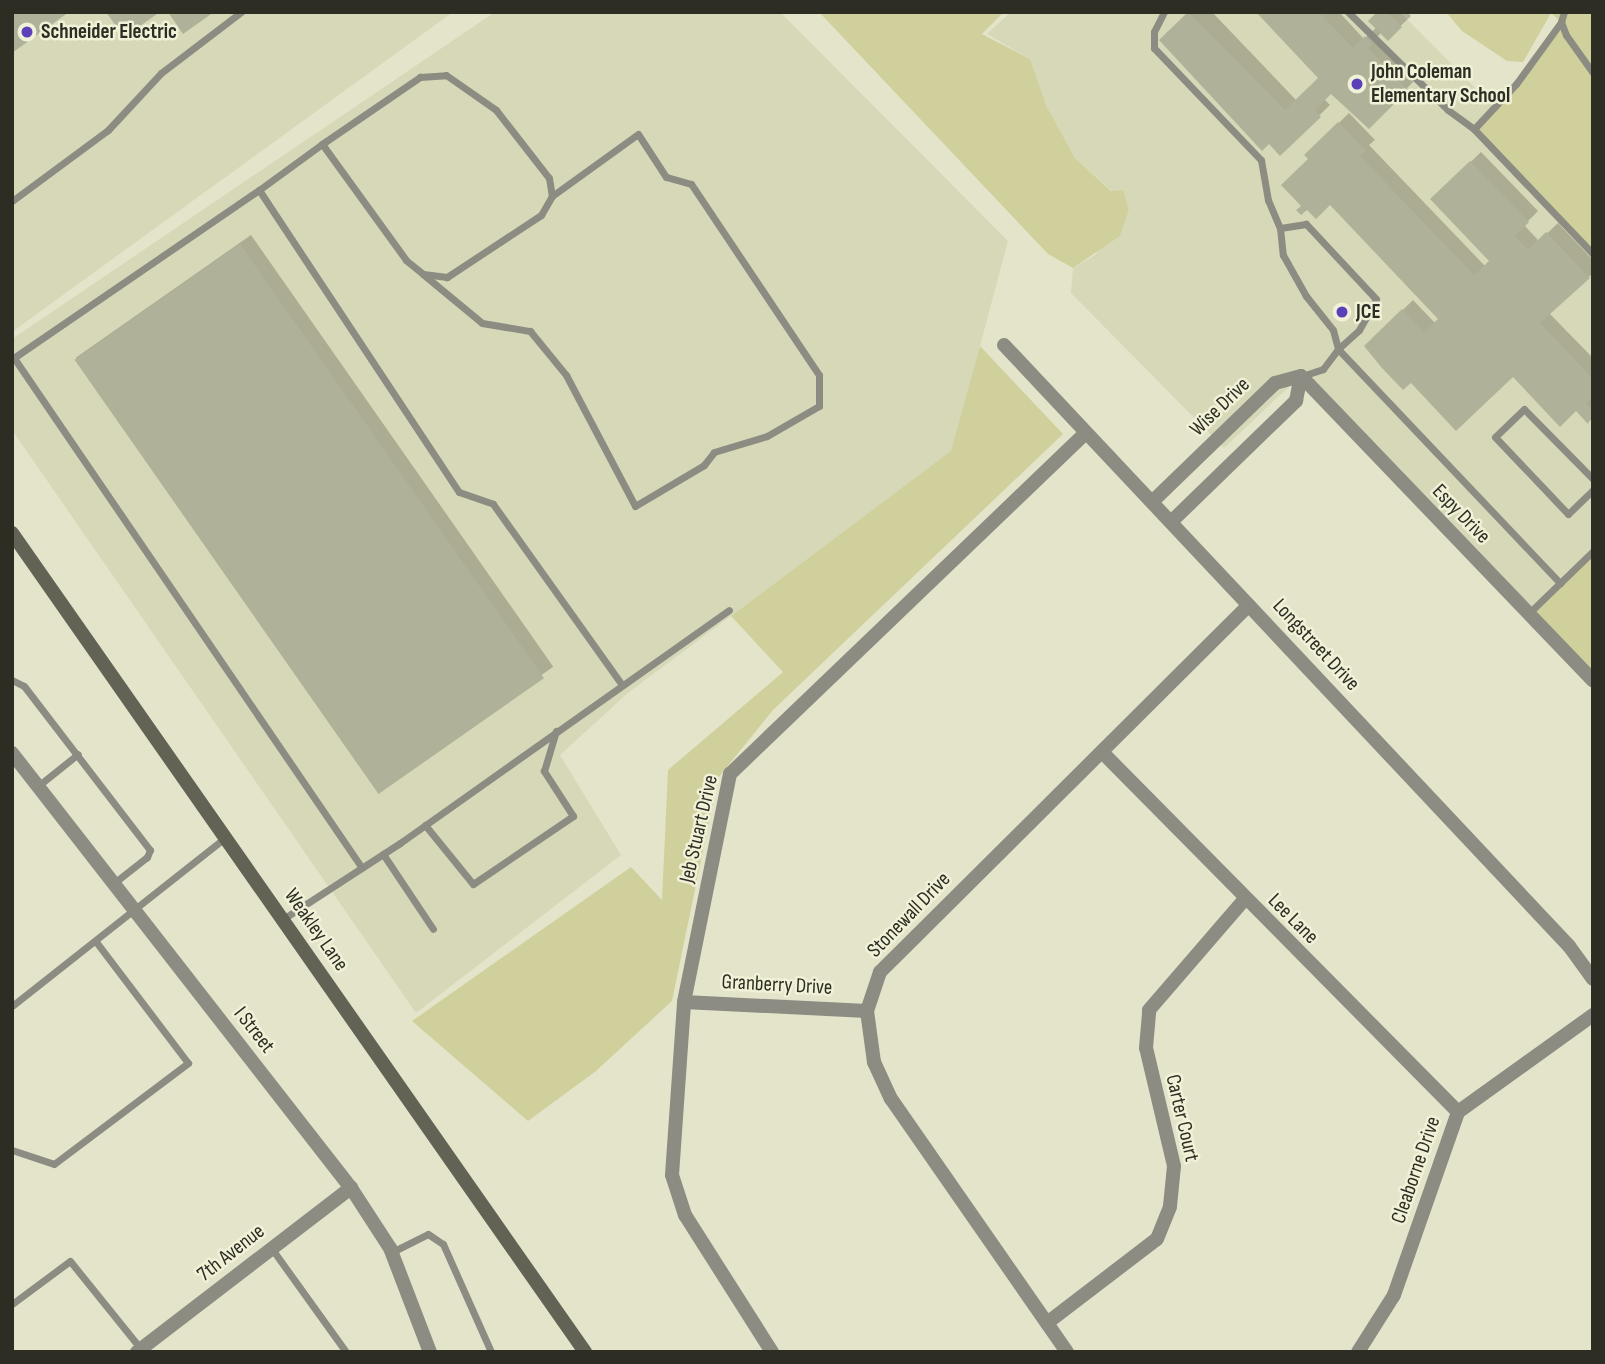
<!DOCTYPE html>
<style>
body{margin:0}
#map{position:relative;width:1605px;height:1364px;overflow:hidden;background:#e4e4cb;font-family:"Sofia Sans Condensed",sans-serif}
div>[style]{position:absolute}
.built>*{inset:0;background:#d7d8b8}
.green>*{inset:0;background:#d0d09c}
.shadow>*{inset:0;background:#0003;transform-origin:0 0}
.building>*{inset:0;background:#b0b199;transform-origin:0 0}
.lane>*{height:7px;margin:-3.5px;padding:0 3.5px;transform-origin:3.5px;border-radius:3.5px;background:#8c8c82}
.street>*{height:14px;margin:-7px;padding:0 7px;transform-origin:7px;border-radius:7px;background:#8c8c82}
.secondary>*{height:14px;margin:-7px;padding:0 7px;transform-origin:7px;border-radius:7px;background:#636355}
.dots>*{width:19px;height:19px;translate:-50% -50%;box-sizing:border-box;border:4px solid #f1f1d8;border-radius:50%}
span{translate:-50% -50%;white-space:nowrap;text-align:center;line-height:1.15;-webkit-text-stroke:5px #f1f1d8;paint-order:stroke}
.poi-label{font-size:21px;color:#2d2d24;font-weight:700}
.left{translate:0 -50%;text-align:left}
.street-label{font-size:21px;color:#2d2d24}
.frame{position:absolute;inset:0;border:14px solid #2d2d24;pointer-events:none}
</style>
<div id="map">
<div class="built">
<div style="clip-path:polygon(12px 12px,453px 12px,12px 332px)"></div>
<div style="clip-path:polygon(495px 12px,780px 12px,1008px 241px,952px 451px,629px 692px,560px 755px,621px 855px,416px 1013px,12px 430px,12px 339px)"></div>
<div style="clip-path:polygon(1011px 12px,1400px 12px,1494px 107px,1593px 254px,1593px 552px,1528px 614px,1297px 379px,1224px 448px,1071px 293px,1073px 268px,1095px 255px,1129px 210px,1123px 190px,1112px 191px,1075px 158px,1047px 107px,1030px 59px,987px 34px)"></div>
</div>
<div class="green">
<div style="clip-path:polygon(819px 12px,1004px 12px,982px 34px,1030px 59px,1047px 107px,1075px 158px,1111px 191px,1123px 190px,1129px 209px,1120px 236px,1073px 268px,1048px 254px)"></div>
<div style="clip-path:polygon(1446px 12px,1593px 12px,1593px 254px,1474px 129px,1516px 84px,1561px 22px,1551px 13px,1523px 62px,1507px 61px,1462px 31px)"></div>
<div style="clip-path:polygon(980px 346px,1063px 434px,773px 710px,718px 778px,672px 1001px,596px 1071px,528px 1121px,412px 1021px,631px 867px,662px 900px,668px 770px,783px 672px,731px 616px,951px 451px)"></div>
<div style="clip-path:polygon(1593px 552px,1593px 680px,1528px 614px)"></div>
</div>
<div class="shadow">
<div style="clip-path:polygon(1190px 12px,1212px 12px,1297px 101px,1321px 78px,1258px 12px,1339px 12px,1364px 39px,1377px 27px,1379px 12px,1407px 12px,1411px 16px,1388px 38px,1382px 32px,1377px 37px,1417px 78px,1369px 127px,1331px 92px,1324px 99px,1330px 105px,1280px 153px,1162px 40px)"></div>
<div style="clip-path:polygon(1349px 113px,1375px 140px,1369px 145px,1485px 266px,1491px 260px,1432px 199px,1481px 152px,1538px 211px,1524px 225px,1539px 241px,1558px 223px,1593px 260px,1593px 273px,1549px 313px,1593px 358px,1593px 418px,1588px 422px,1576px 409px,1513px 375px,1411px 380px,1366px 346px,1413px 300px,1435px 323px,1441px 319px,1330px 203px,1303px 206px,1311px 159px,1306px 155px)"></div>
<div style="left:251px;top:235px;width:527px;height:214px;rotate:55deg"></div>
</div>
<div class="building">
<div style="clip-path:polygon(12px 12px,69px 12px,12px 53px)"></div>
<div style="clip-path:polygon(106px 12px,160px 12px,124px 37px)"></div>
<div style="clip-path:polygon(168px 12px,214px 12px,183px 34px)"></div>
<div style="clip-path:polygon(1188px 12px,1285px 110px,1318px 78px,1256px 12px,1319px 12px,1353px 48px,1365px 36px,1373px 44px,1368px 48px,1408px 90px,1369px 129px,1331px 94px,1315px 110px,1321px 117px,1280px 156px,1269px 144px,1262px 151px,1159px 40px)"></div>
<div style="clip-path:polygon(1377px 12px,1387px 12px,1402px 27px,1388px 41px,1368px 21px)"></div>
<div style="clip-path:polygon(1338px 122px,1366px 151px,1360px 156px,1474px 275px,1489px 261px,1430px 199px,1470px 161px,1529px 222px,1515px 236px,1528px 250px,1546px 232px,1590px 278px,1540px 323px,1593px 379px,1593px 396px,1586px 403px,1593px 411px,1588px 424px,1576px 411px,1560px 427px,1513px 377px,1456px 431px,1411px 383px,1403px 390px,1382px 368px,1364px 346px,1402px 309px,1424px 332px,1438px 319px,1330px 205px,1316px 219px,1307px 210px,1301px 215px,1296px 210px,1301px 206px,1281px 185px,1308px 159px,1304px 155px)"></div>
<div style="left:240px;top:244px;width:530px;height:202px;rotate:55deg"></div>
</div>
<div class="lane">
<div style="left:1164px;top:12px;width:22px;rotate:117deg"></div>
<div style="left:1154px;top:32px;width:16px;rotate:90deg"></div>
<div style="left:1154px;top:48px;width:155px;rotate:46.3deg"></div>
<div style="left:1261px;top:160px;width:41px;rotate:80.1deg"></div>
<div style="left:1268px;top:200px;width:30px;rotate:67deg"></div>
<div style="left:1348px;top:12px;width:140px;rotate:44.4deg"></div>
<div style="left:1448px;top:110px;width:32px;rotate:36deg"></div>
<div style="left:1474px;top:129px;width:173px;rotate:46.4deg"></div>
<div style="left:1564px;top:12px;width:10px;rotate:107deg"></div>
<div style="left:1561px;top:22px;width:14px;rotate:69deg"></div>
<div style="left:1566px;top:35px;width:47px;rotate:54.6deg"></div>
<div style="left:1474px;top:129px;width:62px;rotate:-47deg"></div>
<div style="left:1516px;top:84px;width:77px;rotate:-54deg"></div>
<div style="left:259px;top:190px;width:362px;rotate:56.5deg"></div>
<div style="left:459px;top:492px;width:36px;rotate:19deg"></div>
<div style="left:493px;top:504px;width:222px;rotate:54.5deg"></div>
<div style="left:12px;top:201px;width:119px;rotate:-36.5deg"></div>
<div style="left:108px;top:130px;width:78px;rotate:-47.1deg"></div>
<div style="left:161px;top:73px;width:101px;rotate:-37.3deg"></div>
<div style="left:424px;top:275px;width:75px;rotate:39.6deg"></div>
<div style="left:482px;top:323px;width:49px;rotate:9.5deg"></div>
<div style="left:530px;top:331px;width:57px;rotate:50.7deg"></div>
<div style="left:566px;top:375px;width:148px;rotate:62.2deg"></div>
<div style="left:635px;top:506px;width:80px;rotate:-30.7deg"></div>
<div style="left:704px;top:465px;width:16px;rotate:-52deg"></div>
<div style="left:714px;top:452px;width:55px;rotate:-16.8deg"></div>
<div style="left:767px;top:436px;width:60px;rotate:-30deg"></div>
<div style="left:819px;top:406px;width:31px;rotate:-90deg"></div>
<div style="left:819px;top:375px;width:230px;rotate:-123.8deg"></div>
<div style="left:691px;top:184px;width:26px;rotate:-164deg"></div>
<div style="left:666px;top:177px;width:51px;rotate:-123.1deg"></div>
<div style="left:638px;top:134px;width:106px;rotate:144.2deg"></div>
<div style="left:14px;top:358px;width:617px;rotate:55.69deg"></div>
<div style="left:12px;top:359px;width:299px;rotate:-34.4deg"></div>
<div style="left:259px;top:190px;width:78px;rotate:-36.1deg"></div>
<div style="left:322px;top:144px;width:119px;rotate:-34.4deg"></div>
<div style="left:420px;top:77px;width:26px;rotate:-4deg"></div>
<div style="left:446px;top:75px;width:61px;rotate:35deg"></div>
<div style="left:496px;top:110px;width:86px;rotate:52.1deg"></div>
<div style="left:549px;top:178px;width:18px;rotate:81deg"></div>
<div style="left:552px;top:196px;width:22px;rotate:120deg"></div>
<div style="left:541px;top:215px;width:113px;rotate:146.6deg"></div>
<div style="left:447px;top:277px;width:24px;rotate:-173deg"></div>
<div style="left:423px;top:274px;width:22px;rotate:-141deg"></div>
<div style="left:406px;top:260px;width:143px;rotate:-125.9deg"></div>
<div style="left:1302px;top:376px;width:22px;rotate:-18deg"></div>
<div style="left:1323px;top:369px;width:25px;rotate:-53deg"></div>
<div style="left:1338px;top:349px;width:28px;rotate:-42deg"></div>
<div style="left:1359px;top:330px;width:35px;rotate:-61deg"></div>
<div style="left:1376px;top:299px;width:103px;rotate:-133deg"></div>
<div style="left:1306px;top:224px;width:26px;rotate:171deg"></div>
<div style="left:1280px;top:228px;width:27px;rotate:84deg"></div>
<div style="left:1283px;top:255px;width:47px;rotate:60.7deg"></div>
<div style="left:1306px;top:296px;width:43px;rotate:51.5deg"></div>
<div style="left:1333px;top:330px;width:20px;rotate:75deg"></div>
<div style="left:1338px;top:349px;width:323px;rotate:46.5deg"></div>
<div style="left:1593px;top:479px;width:98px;rotate:-134.6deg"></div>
<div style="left:1524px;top:409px;width:40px;rotate:136deg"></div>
<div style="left:1495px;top:437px;width:106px;rotate:46.5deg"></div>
<div style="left:1568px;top:514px;width:35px;rotate:-44deg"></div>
<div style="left:1528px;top:614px;width:91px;rotate:-44.1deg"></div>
<div style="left:12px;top:680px;width:13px;rotate:27deg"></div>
<div style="left:24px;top:686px;width:207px;rotate:52.5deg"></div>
<div style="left:150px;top:850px;width:8px;rotate:113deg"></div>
<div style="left:147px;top:857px;width:42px;rotate:141.8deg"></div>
<div style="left:38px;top:786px;width:51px;rotate:-38.7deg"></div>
<div style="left:425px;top:825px;width:76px;rotate:50.9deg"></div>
<div style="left:473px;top:884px;width:121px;rotate:-34.2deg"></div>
<div style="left:573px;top:816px;width:54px;rotate:-122.8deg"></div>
<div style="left:544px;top:771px;width:42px;rotate:-73.3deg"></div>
<div style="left:383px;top:854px;width:90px;rotate:56.3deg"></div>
<div style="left:283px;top:919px;width:140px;rotate:-33deg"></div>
<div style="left:400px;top:843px;width:403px;rotate:-35.3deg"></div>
<div style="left:12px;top:1006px;width:271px;rotate:-38.3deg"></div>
<div style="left:12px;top:1150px;width:44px;rotate:18.4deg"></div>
<div style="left:54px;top:1164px;width:168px;rotate:-37deg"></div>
<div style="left:188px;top:1063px;width:152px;rotate:-127.2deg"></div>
<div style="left:272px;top:1249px;width:127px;rotate:54.3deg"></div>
<div style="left:392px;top:1252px;width:40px;rotate:-26.6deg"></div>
<div style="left:428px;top:1234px;width:18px;rotate:34deg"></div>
<div style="left:443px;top:1244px;width:118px;rotate:66deg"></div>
<div style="left:12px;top:1304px;width:72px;rotate:-36.6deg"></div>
<div style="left:70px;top:1261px;width:113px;rotate:51.1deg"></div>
</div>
<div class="street">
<div style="left:1004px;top:345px;width:825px;rotate:46.77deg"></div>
<div style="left:1569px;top:946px;width:41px;rotate:54deg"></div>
<div style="left:1301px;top:376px;width:422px;rotate:46.2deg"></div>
<div style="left:1153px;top:501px;width:170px;rotate:-44deg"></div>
<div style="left:1275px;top:383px;width:27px;rotate:-15deg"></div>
<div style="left:1172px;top:521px;width:173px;rotate:-44.1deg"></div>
<div style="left:1296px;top:401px;width:25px;rotate:-79deg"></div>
<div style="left:1102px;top:752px;width:506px;rotate:45.32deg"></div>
<div style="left:12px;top:753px;width:551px;rotate:52.07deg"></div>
<div style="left:351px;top:1188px;width:72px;rotate:57deg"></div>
<div style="left:390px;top:1248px;width:111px;rotate:69deg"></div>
<div style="left:684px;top:1002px;width:183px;rotate:2.8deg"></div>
<div style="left:1047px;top:1323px;width:138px;rotate:-37.4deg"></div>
<div style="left:1157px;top:1239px;width:35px;rotate:-68deg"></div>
<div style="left:1170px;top:1206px;width:40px;rotate:-84.3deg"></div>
<div style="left:1174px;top:1166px;width:121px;rotate:-103.3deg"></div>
<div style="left:1146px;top:1048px;width:38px;rotate:-85deg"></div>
<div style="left:1149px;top:1010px;width:145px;rotate:-49.2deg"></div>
<div style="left:137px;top:1352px;width:270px;rotate:-37.5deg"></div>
<div style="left:772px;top:1352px;width:162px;rotate:-122.4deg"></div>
<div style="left:685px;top:1215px;width:42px;rotate:-108deg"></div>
<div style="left:672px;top:1175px;width:173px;rotate:-86deg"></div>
<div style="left:684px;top:1002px;width:233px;rotate:-78.6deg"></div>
<div style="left:730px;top:774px;width:491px;rotate:-43.8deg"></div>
<div style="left:1067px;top:1352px;width:308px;rotate:-124.8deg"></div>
<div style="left:891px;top:1099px;width:41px;rotate:-114.7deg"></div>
<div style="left:874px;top:1062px;width:51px;rotate:-97.8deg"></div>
<div style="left:867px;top:1011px;width:41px;rotate:-71.6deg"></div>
<div style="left:880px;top:972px;width:520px;rotate:-44.84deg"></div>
<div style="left:1358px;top:1352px;width:67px;rotate:-57.7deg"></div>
<div style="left:1394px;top:1295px;width:194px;rotate:-70.7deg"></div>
<div style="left:1458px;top:1112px;width:166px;rotate:-35.7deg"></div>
</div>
<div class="secondary">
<div style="left:12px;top:533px;width:1000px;rotate:55.02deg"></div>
</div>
<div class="dots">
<div style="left:27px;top:32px;background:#5c40b9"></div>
<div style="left:1357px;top:84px;background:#5c40b9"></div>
<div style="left:1342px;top:312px;background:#5c40b9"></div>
</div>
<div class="poi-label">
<span class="left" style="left:41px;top:32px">Schneider Electric</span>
<span class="left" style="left:1371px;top:84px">John Coleman<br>Elementary School</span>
<span class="left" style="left:1356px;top:312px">JCE</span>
</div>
<div class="street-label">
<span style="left:1220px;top:407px;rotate:-44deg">Wise Drive</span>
<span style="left:1461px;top:514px;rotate:46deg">Espy Drive</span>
<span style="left:1316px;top:645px;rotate:47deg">Longstreet Drive</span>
<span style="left:699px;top:829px;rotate:-77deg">Jeb Stuart Drive</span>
<span style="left:909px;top:915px;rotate:-46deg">Stonewall Drive</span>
<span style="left:1293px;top:919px;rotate:45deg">Lee Lane</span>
<span style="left:316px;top:930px;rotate:55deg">Weakley Lane</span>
<span style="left:777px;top:985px;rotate:3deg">Granberry Drive</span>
<span style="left:254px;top:1030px;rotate:52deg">I Street</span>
<span style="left:1182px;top:1118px;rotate:77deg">Carter Court</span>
<span style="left:1416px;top:1170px;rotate:-71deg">Cleaborne Drive</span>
<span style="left:231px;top:1253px;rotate:-38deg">7th Avenue</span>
</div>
<div class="frame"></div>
</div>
